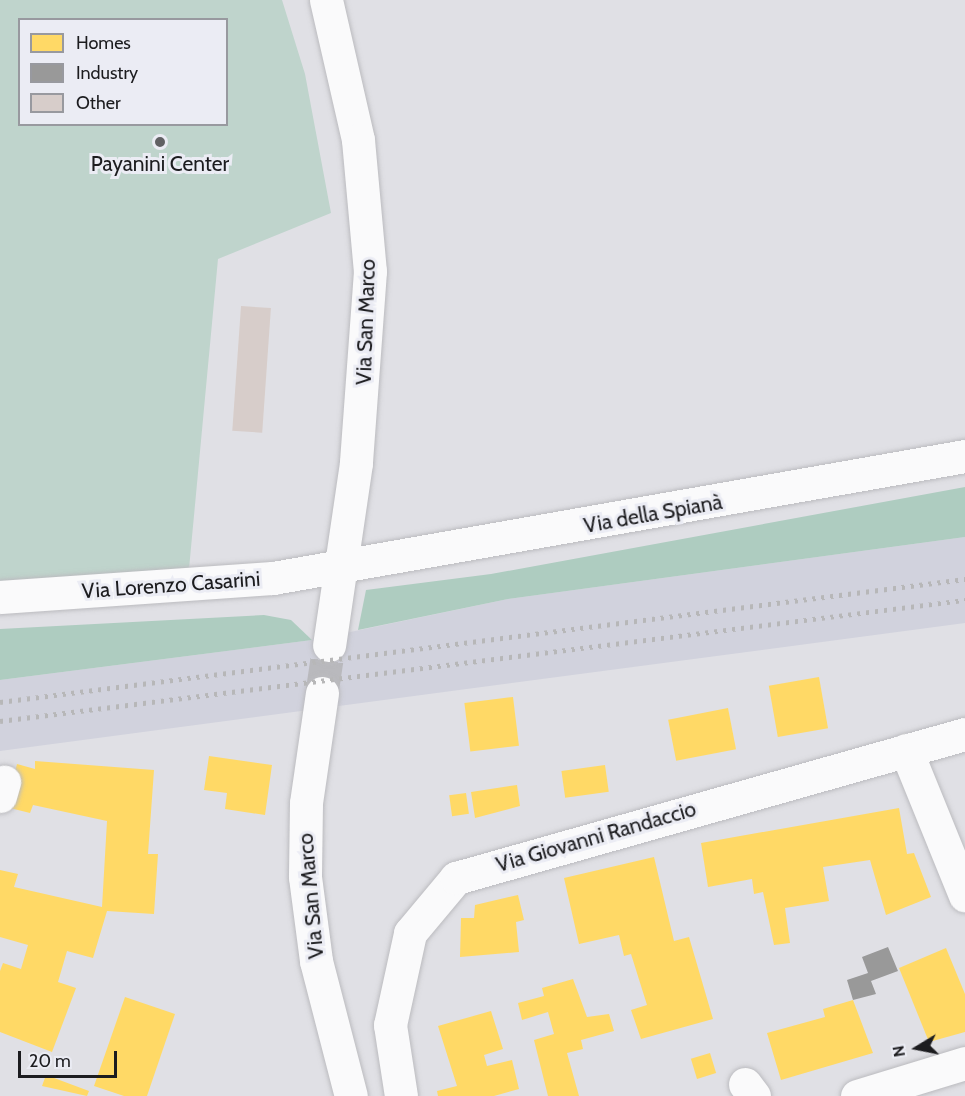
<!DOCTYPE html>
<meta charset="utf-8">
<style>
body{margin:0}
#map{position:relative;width:965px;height:1096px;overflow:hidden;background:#e0e0e5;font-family:Cabin,sans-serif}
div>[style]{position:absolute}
.built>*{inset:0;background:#d1d2dd}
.green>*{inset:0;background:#bfd4cc}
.forest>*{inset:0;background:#aeccc0}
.homes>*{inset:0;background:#ffd966;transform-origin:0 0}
.industry>*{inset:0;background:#999}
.building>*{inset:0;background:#d7cdca;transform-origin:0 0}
.secondary-tunnel>*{height:33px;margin-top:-16.5px;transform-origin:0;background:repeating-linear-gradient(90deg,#b9b9bd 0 33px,transparent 0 49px)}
.roads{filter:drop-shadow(0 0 2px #bbbbbf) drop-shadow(0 0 2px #bbbbbf)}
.minor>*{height:33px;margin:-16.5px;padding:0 16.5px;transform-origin:16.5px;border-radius:16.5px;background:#fafafb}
.secondary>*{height:33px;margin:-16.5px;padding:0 16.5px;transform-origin:16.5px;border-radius:16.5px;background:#fafafb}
.rail>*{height:4.5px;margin-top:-2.25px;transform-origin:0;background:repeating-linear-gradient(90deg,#b7b7b8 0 3px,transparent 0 9px)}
.dots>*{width:16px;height:16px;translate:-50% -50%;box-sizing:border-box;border:3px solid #ebecf4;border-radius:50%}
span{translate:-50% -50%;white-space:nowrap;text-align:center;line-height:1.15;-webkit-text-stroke:6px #ebecf4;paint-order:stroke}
.poi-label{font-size:21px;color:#1c1c1f}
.street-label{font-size:21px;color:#1c1c1f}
.legend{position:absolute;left:18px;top:18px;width:210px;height:108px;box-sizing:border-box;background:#ebecf4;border:2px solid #98999f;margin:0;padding:8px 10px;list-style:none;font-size:18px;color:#1c1c1f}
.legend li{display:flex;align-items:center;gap:12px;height:30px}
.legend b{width:30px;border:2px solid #98999f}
.north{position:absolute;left:887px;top:1018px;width:60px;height:60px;-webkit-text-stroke:4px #ebecf4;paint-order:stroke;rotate:260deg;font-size:16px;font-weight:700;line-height:24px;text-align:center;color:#1c1c1f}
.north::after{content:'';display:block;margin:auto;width:21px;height:27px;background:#1c1c1f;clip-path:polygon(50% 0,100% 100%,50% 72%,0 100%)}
.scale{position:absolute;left:18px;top:1051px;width:99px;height:27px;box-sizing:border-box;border:3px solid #1c1c1f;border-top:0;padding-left:8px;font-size:18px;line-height:21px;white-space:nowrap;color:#1c1c1f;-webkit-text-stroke:4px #ebecf4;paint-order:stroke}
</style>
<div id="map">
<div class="built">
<div style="clip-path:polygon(965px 537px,965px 623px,0 751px,0 680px,312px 640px,508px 599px)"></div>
</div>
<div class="green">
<div style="clip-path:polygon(evenodd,0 0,282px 0,305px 74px,331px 213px,218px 259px,189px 569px,0 584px,0 0,20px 20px,226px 20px,226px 124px,20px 124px,20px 20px)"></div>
</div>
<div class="forest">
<div style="clip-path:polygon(965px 487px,965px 537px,508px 599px,358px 630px,366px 590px,491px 574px)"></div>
<div style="clip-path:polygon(264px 615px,291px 620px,312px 640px,0 680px,0 629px)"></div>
</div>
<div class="homes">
<div style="left:819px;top:677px;width:52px;height:51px;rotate:80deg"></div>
<div style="left:513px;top:697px;width:49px;height:49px;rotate:83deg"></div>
<div style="left:728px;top:708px;width:42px;height:61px;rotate:79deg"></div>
<div style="clip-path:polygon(209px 756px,272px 765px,265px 815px,225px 809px,227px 793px,204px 790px)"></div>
<div style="clip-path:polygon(35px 761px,154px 770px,148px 854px,158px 854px,154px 914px,107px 911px,93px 958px,67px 951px,58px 982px,76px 988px,52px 1052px,0 1032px,0 971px,3px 963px,21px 969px,28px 945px,0 937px,0 870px,18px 874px,14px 887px,102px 907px,107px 821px,33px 805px,30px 813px,6px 807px,17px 764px,35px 769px)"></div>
<div style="left:605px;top:765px;width:27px;height:44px;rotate:82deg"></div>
<div style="clip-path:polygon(517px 785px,520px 806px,475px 818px,471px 792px)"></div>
<div style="left:466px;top:793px;width:21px;height:17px;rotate:82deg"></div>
<div style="clip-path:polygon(899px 808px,907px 854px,914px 853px,931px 897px,886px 915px,870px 860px,823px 867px,829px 901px,785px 908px,790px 943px,774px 945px,763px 892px,754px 894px,752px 879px,708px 887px,701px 843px)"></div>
<div style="clip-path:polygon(654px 857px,674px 941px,689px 937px,713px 1019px,641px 1039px,631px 1010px,647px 1005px,631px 954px,624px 956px,619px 935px,579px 944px,564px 878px)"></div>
<div style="clip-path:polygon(518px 895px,524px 920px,516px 922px,519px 952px,460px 957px,461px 918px,474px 918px,475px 905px)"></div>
<div style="clip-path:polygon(946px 948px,965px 994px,965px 1032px,929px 1042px,899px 968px)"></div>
<div style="clip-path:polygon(573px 979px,587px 1017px,609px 1014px,614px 1031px,581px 1040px,583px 1049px,567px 1053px,579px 1096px,548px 1096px,534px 1040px,554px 1034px,548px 1012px,522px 1020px,518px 1003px,544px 996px,542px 988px)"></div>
<div style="clip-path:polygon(125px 997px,175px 1014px,147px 1096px,124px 1096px,94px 1086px)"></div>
<div style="clip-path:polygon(853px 1000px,873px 1053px,781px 1080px,767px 1033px,825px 1017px,823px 1009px)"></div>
<div style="clip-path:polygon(491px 1011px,503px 1049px,484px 1055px,487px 1066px,512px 1060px,519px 1089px,494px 1096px,438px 1096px,437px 1091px,457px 1086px,438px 1026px)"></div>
<div style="left:710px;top:1053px;width:21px;height:20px;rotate:73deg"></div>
<div style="clip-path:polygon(46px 1075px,89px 1091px,87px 1096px,42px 1086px)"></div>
</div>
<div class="industry">
<div style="clip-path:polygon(888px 947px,898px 971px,871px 981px,876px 994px,853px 1000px,847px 980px,868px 973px,862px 957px)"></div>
</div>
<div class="building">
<div style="left:241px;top:306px;width:30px;height:125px;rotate:4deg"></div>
</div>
<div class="secondary-tunnel">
<div style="left:322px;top:693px;width:49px;rotate:-81.7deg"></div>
</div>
<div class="roads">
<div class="minor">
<div style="left:0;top:597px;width:274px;rotate:-4deg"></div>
<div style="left:273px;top:578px;width:703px;rotate:-10deg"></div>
<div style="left:906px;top:750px;width:157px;rotate:67.9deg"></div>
<div style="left:0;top:796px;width:15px;rotate:-74deg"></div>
<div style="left:745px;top:1084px;width:15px;rotate:53deg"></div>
<div style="left:401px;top:1096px;width:72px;rotate:-98.8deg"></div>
<div style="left:390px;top:1025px;width:94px;rotate:-77.7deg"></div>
<div style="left:410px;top:933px;width:72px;rotate:-50.1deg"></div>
<div style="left:456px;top:878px;width:529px;rotate:-15.8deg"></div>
<div style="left:857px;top:1096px;width:113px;rotate:-17deg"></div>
</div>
<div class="secondary">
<div style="left:326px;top:0;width:144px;rotate:77.1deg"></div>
<div style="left:358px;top:140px;width:132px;rotate:84.8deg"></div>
<div style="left:370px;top:271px;width:193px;rotate:94.2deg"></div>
<div style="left:356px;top:463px;width:184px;rotate:98.4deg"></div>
<div style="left:322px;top:693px;width:111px;rotate:98.3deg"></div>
<div style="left:306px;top:803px;width:74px;rotate:90.8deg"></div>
<div style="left:305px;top:877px;width:85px;rotate:82.5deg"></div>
<div style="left:316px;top:961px;width:139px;rotate:75.5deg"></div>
</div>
</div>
<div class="rail">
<div style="left:0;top:702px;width:973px;rotate:-7.26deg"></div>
<div style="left:0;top:721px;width:973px;rotate:-7.15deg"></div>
</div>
<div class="dots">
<div style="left:160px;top:142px;background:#616164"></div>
</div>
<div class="poi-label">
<span style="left:160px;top:164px">Payanini Center</span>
</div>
<div class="street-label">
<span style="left:366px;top:322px;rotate:-88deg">Via San Marco</span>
<span style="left:653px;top:514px;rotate:-10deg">Via della Spianà</span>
<span style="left:171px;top:585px;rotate:-4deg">Via Lorenzo Casarini</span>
<span style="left:596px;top:837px;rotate:-16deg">Via Giovanni Randaccio</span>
<span style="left:311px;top:896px;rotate:-95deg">Via San Marco</span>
</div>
<ul class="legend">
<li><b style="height:16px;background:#ffd966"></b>Homes</li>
<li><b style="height:16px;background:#999"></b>Industry</li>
<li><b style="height:16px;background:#d7cdca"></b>Other</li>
</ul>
<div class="north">N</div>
<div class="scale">20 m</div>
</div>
